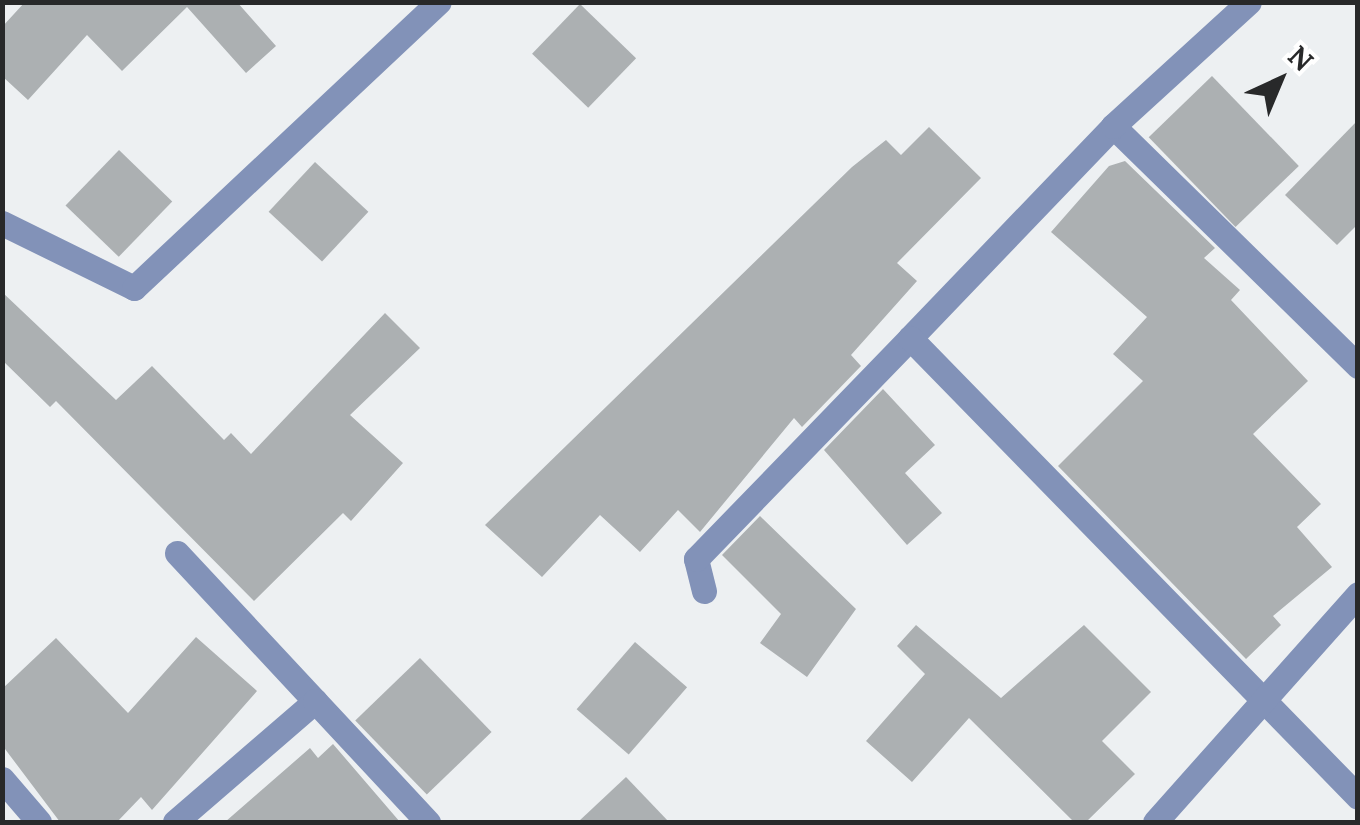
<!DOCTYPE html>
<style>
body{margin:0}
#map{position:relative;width:1360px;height:825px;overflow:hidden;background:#edf0f2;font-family:Lora,serif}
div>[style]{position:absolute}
.building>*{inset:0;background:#acb0b2;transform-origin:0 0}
.minor>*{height:25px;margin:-12.5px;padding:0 12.5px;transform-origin:12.5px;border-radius:12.5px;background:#8292b8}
span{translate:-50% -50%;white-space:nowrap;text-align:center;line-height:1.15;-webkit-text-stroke:8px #fff;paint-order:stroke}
.frame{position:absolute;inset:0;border:5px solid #28292a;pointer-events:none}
.north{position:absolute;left:1230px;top:30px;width:100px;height:100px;-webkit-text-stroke:8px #fff;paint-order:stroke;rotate:44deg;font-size:28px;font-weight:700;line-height:40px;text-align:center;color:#28292a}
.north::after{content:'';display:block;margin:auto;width:35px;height:45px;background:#28292a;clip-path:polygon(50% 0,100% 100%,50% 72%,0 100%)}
</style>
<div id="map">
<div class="building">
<div style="clip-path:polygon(25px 2px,237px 2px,276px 46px,246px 73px,187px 7px,122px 71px,87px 35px,28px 100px,2px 76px,2px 27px)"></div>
<div style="left:580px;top:4px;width:78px;height:69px;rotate:44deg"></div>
<div style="left:1212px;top:76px;width:125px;height:88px;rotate:46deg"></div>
<div style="clip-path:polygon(1358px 120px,1358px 224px,1337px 245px,1285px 195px)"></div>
<div style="clip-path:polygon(929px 127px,981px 178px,897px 263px,917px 281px,851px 355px,861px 366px,802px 427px,794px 418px,700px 532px,678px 510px,640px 552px,600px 515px,542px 577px,485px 525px,852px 167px,886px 140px,901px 155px)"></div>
<div style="left:119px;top:150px;width:74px;height:77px;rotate:44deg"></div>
<div style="clip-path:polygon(1125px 161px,1215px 248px,1204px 258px,1240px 290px,1231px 300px,1308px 381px,1253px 434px,1321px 504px,1297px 527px,1332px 567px,1273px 616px,1281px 625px,1246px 659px,1058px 466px,1143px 381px,1113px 354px,1147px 317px,1051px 232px,1109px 166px)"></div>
<div style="left:315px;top:162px;width:73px;height:68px;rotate:43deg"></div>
<div style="clip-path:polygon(2px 292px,116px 400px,152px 366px,224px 440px,231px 433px,251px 454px,385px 313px,420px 348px,350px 415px,403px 463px,351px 521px,343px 513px,254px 601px,56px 401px,50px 407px,2px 360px)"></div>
<div style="clip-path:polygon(883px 389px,935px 445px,905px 473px,942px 513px,907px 545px,824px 450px)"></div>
<div style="clip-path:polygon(760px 516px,856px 609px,807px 677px,760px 643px,781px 614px,722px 555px)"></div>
<div style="clip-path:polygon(916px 625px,1001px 698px,1084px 625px,1151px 692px,1102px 741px,1135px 774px,1086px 822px,1074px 822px,969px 718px,912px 782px,866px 741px,925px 674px,897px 646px)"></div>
<div style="clip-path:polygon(196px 637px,257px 691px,152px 810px,141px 797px,117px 822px,60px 822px,2px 745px,2px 689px,56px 638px,128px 713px)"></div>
<div style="left:635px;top:642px;width:69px;height:89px;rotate:41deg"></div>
<div style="left:420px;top:658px;width:103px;height:90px;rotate:46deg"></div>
<div style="clip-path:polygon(333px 744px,400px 822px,225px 822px,310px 748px,318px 758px)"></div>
<div style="clip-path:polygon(626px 777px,669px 822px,578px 822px)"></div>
</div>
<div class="minor">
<div style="left:1113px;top:126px;width:343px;rotate:44.4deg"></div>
<div style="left:2px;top:223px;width:147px;rotate:26.2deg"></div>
<div style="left:134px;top:288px;width:418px;rotate:-43.2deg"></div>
<div style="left:910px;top:338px;width:294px;rotate:-46.2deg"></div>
<div style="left:1113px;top:126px;width:184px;rotate:-42.4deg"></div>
<div style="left:177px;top:553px;width:202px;rotate:47deg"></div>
<div style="left:704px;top:591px;width:33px;rotate:-104deg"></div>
<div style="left:696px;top:559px;width:308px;rotate:-45.9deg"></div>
<div style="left:910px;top:338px;width:641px;rotate:45.69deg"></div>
<div style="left:2px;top:779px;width:57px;rotate:49.3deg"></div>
<div style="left:175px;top:822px;width:185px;rotate:-40.8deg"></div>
<div style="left:315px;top:701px;width:166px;rotate:47deg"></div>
<div style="left:1155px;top:822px;width:305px;rotate:-48.3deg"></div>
</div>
<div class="frame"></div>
<div class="north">N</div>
</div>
